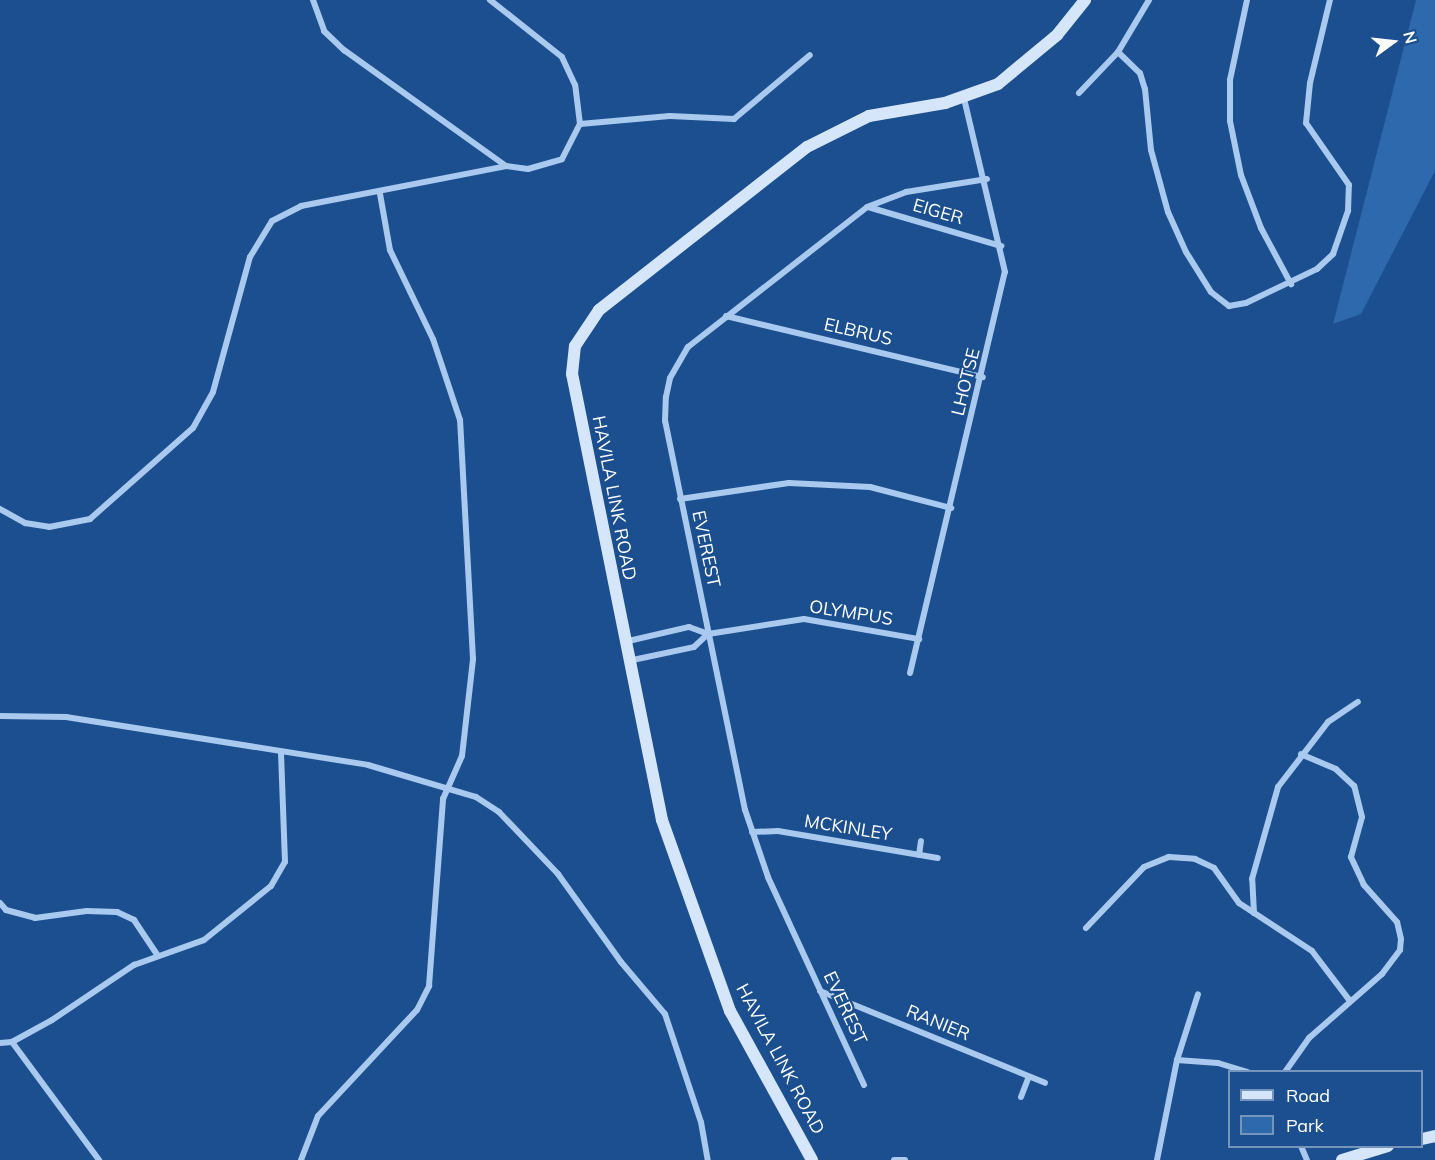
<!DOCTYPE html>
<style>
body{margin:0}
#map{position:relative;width:1435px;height:1160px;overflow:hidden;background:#1b4f8f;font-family:Mulish,sans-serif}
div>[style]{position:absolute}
.green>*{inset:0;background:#2e69ad}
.street>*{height:6px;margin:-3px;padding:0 3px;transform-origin:3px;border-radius:3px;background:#a9c9ee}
.secondary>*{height:12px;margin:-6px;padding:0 6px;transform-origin:6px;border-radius:6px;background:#d6e6fa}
span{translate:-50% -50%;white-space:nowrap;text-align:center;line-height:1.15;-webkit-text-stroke:4.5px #1b4f8f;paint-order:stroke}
.street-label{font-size:18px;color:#fff}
.legend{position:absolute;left:1228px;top:1070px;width:195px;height:78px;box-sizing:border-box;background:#1b4f8f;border:2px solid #7695bc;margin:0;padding:8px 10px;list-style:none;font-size:18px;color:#fff}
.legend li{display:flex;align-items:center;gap:12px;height:30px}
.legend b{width:30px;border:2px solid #7695bc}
.north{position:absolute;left:1363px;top:12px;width:60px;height:60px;-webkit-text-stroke:4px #1b4f8f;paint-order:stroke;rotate:75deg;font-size:16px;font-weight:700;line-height:24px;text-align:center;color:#fff}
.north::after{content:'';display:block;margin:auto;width:21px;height:27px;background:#fff;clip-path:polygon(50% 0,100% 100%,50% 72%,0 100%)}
</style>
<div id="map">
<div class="green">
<div style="clip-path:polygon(1416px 0,1435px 0,1435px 171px,1361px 314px,1333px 324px)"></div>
</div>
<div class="street">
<div style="left:313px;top:0;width:33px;rotate:70deg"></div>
<div style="left:324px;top:31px;width:28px;rotate:44deg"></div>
<div style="left:344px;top:50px;width:199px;rotate:35.6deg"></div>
<div style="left:1247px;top:0;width:82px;rotate:102deg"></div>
<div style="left:1230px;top:80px;width:41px;rotate:90deg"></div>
<div style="left:1230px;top:121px;width:55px;rotate:78.5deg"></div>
<div style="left:1241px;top:175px;width:57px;rotate:69.3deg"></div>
<div style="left:1261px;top:228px;width:64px;rotate:61.8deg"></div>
<div style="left:1118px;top:52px;width:30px;rotate:44deg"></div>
<div style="left:1140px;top:73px;width:17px;rotate:73deg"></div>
<div style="left:1145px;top:89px;width:61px;rotate:84.4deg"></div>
<div style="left:1151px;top:150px;width:64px;rotate:74.7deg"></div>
<div style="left:1168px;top:212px;width:44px;rotate:65.8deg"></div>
<div style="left:1186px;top:252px;width:47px;rotate:58deg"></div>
<div style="left:1211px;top:292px;width:23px;rotate:38deg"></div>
<div style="left:1229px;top:306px;width:17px;rotate:-10deg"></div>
<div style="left:1246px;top:303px;width:79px;rotate:-25.6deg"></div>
<div style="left:1317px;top:269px;width:22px;rotate:-43deg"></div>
<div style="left:1333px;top:254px;width:46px;rotate:-70.8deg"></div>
<div style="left:1348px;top:211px;width:26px;rotate:-88deg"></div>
<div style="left:1349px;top:185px;width:75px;rotate:-124.7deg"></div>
<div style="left:1306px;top:123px;width:40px;rotate:-84.3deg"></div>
<div style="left:1310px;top:83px;width:85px;rotate:-76.5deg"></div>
<div style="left:1079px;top:93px;width:57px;rotate:-46.4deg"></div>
<div style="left:1118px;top:52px;width:61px;rotate:-59.2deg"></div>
<div style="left:580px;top:124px;width:90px;rotate:-5.1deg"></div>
<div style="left:670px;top:116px;width:64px;rotate:2.7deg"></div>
<div style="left:734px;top:119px;width:99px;rotate:-40.1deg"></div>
<div style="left:868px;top:207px;width:139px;rotate:16.3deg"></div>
<div style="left:726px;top:316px;width:264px;rotate:13.4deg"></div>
<div style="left:680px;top:499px;width:110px;rotate:-8.4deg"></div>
<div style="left:789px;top:483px;width:81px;rotate:2.8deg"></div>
<div style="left:870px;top:487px;width:84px;rotate:14.5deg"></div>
<div style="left:0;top:509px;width:29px;rotate:29deg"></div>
<div style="left:25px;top:523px;width:24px;rotate:9deg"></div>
<div style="left:49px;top:527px;width:42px;rotate:-11deg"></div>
<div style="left:90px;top:519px;width:137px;rotate:-41.5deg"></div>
<div style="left:193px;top:428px;width:41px;rotate:-60.9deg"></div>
<div style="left:213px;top:392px;width:140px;rotate:-74.7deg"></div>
<div style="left:250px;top:257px;width:42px;rotate:-58.6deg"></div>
<div style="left:272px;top:221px;width:33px;rotate:-27deg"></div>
<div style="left:301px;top:206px;width:209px;rotate:-11deg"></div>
<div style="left:506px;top:166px;width:22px;rotate:8deg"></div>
<div style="left:528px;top:169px;width:35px;rotate:-16deg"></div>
<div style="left:562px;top:159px;width:39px;rotate:-63deg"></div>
<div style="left:580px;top:124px;width:39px;rotate:-97deg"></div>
<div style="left:575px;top:85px;width:31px;rotate:-115deg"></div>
<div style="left:562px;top:57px;width:92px;rotate:-141.6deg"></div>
<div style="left:708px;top:634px;width:97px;rotate:-8.9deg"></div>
<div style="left:804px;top:619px;width:117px;rotate:9.9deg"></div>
<div style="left:624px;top:642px;width:67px;rotate:-13deg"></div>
<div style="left:689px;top:627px;width:20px;rotate:20deg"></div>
<div style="left:628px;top:661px;width:67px;rotate:-12deg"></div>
<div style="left:694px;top:647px;width:19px;rotate:-43deg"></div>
<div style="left:910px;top:673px;width:412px;rotate:-76.7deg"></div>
<div style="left:1005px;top:272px;width:179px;rotate:-103.3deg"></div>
<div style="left:0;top:716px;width:66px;rotate:0.9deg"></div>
<div style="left:66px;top:717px;width:306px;rotate:9deg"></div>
<div style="left:368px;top:765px;width:113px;rotate:16.5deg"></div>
<div style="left:476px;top:797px;width:27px;rotate:33deg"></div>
<div style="left:499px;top:812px;width:86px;rotate:46.4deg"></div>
<div style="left:558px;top:874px;width:108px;rotate:54.4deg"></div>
<div style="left:621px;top:962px;width:68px;rotate:49.8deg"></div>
<div style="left:665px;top:1014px;width:114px;rotate:71.6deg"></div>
<div style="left:701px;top:1122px;width:39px;rotate:80deg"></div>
<div style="left:752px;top:832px;width:26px;rotate:-2deg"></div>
<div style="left:778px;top:831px;width:162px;rotate:9.6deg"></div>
<div style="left:919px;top:855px;width:14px;rotate:-82deg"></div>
<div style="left:0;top:903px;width:9px;rotate:49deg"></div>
<div style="left:6px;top:910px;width:30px;rotate:15deg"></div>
<div style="left:35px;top:918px;width:52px;rotate:-7.7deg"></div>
<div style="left:87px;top:911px;width:30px;rotate:2deg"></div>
<div style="left:117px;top:912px;width:19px;rotate:25deg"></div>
<div style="left:134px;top:920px;width:43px;rotate:56.3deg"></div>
<div style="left:1254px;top:913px;width:34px;rotate:-93deg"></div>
<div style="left:1252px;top:879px;width:96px;rotate:-74.2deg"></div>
<div style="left:1278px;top:787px;width:82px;rotate:-52.4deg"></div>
<div style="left:1328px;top:722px;width:36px;rotate:-34deg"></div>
<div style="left:1086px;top:928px;width:84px;rotate:-46.4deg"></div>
<div style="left:1144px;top:867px;width:27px;rotate:-22deg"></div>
<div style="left:1169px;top:857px;width:26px;rotate:4deg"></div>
<div style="left:1195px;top:859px;width:21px;rotate:25deg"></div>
<div style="left:1214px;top:868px;width:43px;rotate:54.5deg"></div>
<div style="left:1239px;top:903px;width:87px;rotate:33.3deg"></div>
<div style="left:1312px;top:951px;width:63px;rotate:52.8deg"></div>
<div style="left:820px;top:991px;width:243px;rotate:22.2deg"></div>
<div style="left:12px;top:1042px;width:147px;rotate:53.6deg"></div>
<div style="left:0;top:1043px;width:12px;rotate:-5deg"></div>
<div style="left:12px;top:1042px;width:46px;rotate:-28.8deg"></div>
<div style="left:52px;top:1020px;width:99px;rotate:-33.9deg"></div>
<div style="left:134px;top:965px;width:74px;rotate:-19.7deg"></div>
<div style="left:204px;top:940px;width:86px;rotate:-38.9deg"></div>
<div style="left:271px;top:886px;width:28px;rotate:-60deg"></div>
<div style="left:285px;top:862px;width:108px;rotate:-92.1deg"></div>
<div style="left:1177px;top:1060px;width:41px;rotate:4.2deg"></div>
<div style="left:1218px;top:1063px;width:31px;rotate:17deg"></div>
<div style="left:1285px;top:1072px;width:42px;rotate:-54.8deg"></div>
<div style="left:1309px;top:1038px;width:97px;rotate:-41.2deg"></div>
<div style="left:1382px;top:974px;width:30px;rotate:-53deg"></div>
<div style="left:1400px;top:950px;width:11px;rotate:-85deg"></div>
<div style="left:1401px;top:939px;width:17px;rotate:-103deg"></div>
<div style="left:1397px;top:922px;width:50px;rotate:-131.7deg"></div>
<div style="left:1364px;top:885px;width:31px;rotate:-115deg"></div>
<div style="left:1351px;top:857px;width:41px;rotate:-74.6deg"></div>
<div style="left:1362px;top:817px;width:32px;rotate:-104deg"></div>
<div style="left:1354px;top:786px;width:25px;rotate:-137deg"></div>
<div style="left:1336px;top:769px;width:38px;rotate:-157deg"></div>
<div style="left:864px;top:1085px;width:229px;rotate:-114.8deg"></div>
<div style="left:768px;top:877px;width:71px;rotate:-108.9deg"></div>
<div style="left:745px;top:810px;width:397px;rotate:-101.6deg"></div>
<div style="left:665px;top:421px;width:24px;rotate:-88deg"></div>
<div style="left:666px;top:397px;width:19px;rotate:-78deg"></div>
<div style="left:670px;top:378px;width:36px;rotate:-60deg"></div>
<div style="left:688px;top:347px;width:227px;rotate:-38deg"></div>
<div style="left:867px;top:207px;width:42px;rotate:-21deg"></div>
<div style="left:906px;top:192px;width:82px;rotate:-9.1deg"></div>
<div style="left:1021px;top:1097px;width:22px;rotate:-69deg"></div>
<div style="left:1301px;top:1146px;width:15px;rotate:67deg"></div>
<div style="left:301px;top:1160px;width:47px;rotate:-68.9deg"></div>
<div style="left:318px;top:1116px;width:145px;rotate:-47deg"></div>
<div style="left:417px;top:1010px;width:27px;rotate:-63deg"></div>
<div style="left:429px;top:986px;width:188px;rotate:-85.7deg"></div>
<div style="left:443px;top:799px;width:47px;rotate:-66.2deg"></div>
<div style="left:462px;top:756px;width:98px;rotate:-83.5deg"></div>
<div style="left:473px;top:659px;width:239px;rotate:-93.1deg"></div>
<div style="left:460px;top:420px;width:85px;rotate:-108.4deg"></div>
<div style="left:433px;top:339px;width:99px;rotate:-115.8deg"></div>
<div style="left:390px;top:250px;width:57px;rotate:-100.1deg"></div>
<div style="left:894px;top:1160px;width:11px"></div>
<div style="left:1157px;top:1160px;width:102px;rotate:-78.7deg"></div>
<div style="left:1177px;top:1060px;width:69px;rotate:-72.3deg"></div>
</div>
<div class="secondary">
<div style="left:1422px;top:1139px;width:13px;rotate:-13deg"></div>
<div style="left:812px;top:1160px;width:170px;rotate:-118.8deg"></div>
<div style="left:730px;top:1011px;width:203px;rotate:-109.6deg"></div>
<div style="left:662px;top:820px;width:455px;rotate:-101.4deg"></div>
<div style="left:572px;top:374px;width:28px;rotate:-84deg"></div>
<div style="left:575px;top:346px;width:43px;rotate:-56.3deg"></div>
<div style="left:599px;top:310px;width:264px;rotate:-38.1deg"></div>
<div style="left:807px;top:147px;width:69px;rotate:-26.6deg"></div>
<div style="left:869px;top:116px;width:77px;rotate:-9.7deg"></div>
<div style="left:945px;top:103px;width:56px;rotate:-19.7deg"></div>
<div style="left:998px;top:84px;width:77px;rotate:-39.7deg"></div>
<div style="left:1057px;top:35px;width:45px;rotate:-51.3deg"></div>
<div style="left:1342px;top:1160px;width:48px;rotate:-16.9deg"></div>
</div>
<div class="street-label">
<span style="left:938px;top:212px;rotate:16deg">EIGER</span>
<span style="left:858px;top:332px;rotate:13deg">ELBRUS</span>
<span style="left:966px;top:382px;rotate:-76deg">LHOTSE</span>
<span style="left:614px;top:498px;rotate:79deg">HAVILA LINK ROAD</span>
<span style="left:706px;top:549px;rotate:78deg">EVEREST</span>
<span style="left:851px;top:613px;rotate:9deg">OLYMPUS</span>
<span style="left:848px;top:828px;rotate:9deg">MCKINLEY</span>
<span style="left:845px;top:1008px;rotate:65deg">EVEREST</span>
<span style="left:938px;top:1023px;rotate:22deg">RANIER</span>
<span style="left:780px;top:1059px;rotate:62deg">HAVILA LINK ROAD</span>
</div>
<ul class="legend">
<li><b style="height:8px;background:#d6e6fa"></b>Road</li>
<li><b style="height:16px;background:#2e69ad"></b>Park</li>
</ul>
<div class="north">N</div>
</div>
